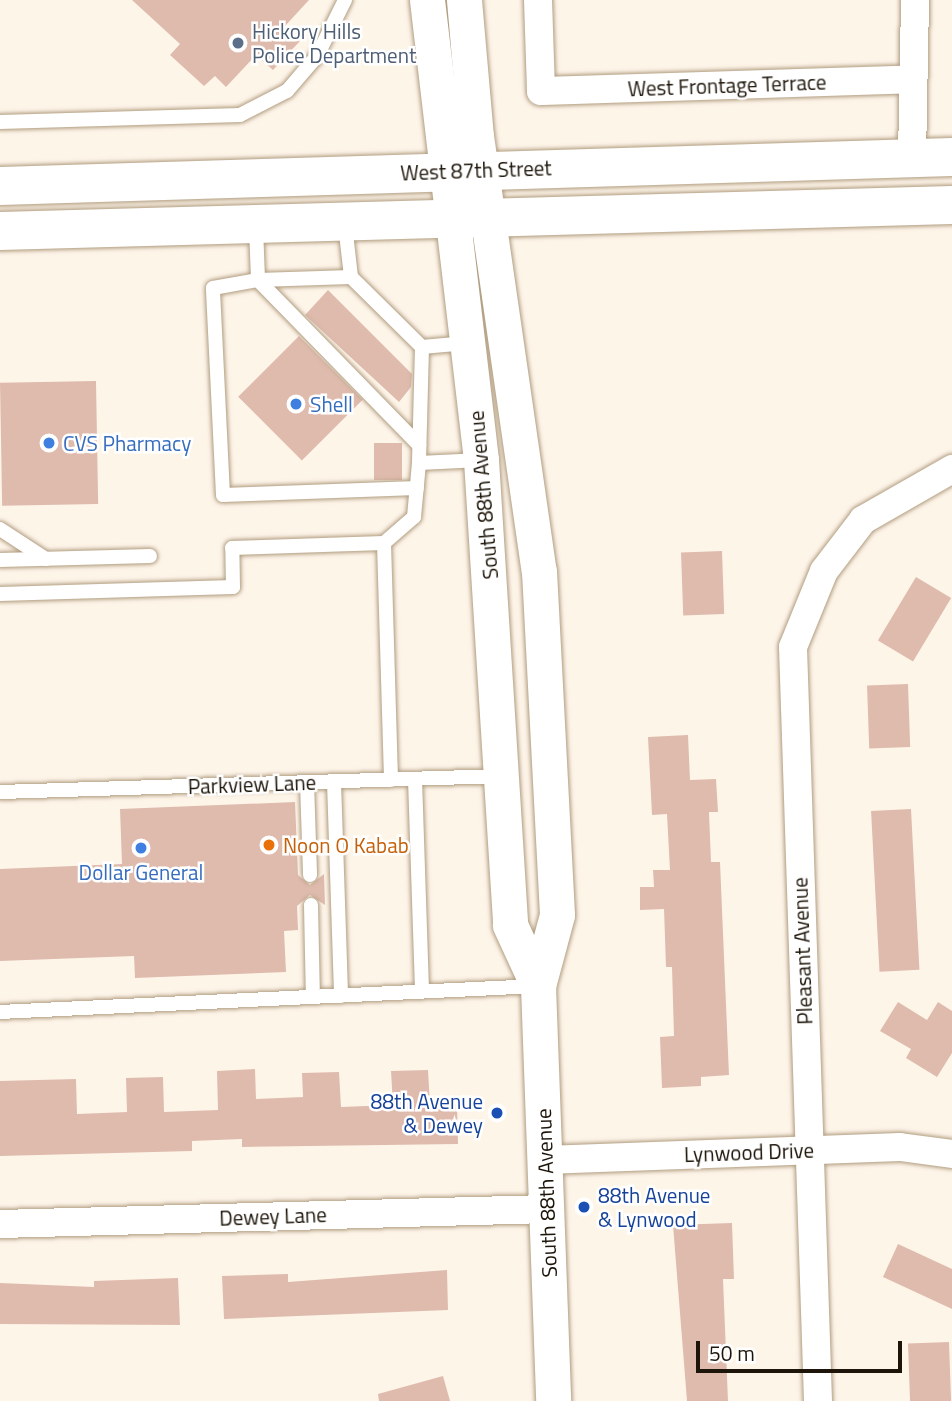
<!DOCTYPE html>
<style>
body{margin:0}
#map{position:relative;width:952px;height:1401px;overflow:hidden;background:#fef5e9;font-family:"Titillium Web",sans-serif}
div>[style]{position:absolute}
.building>*{inset:0;background:#dfbbad;transform-origin:0 0}
.roads{filter:drop-shadow(0 0 2px #b19d80) drop-shadow(0 0 2px #b19d80)}
.service>*{height:14px;margin:-7px;padding:0 7px;transform-origin:7px;border-radius:7px;background:#fff}
.minor>*{height:28px;margin:-14px;padding:0 14px;transform-origin:14px;border-radius:14px;background:#fff}
.tertiary>*{height:35px;margin:-17.5px;padding:0 17.5px;transform-origin:17.5px;border-radius:17.5px;background:#fff}
.secondary>*{height:38px;margin:-19px;padding:0 19px;transform-origin:19px;border-radius:19px;background:#fff}
.dots>*{width:19px;height:19px;translate:-50% -50%;box-sizing:border-box;border:4px solid #fff;border-radius:50%}
span{translate:-50% -50%;white-space:nowrap;text-align:center;line-height:1.15;-webkit-text-stroke:5px #fff;paint-order:stroke}
.service-label{font-size:21px;color:#4e5e75}
.left{translate:0 -50%;text-align:left}
.street-label{font-size:21px;color:#1d150a}
.shop-label{font-size:21px;color:#366cbe}
.food-label{font-size:21px;color:#c56008}
.transit-label{font-size:21px;color:#164399}
.right{translate:-100% -50%;text-align:right}
.scale{position:absolute;left:696px;top:1341px;width:206px;height:32px;box-sizing:border-box;border:4px solid #1d150a;border-top:0;padding-left:9px;font-size:21px;line-height:24px;white-space:nowrap;color:#1d150a;-webkit-text-stroke:5px #fff;paint-order:stroke}
</style>
<div id="map">
<div class="building">
<div style="clip-path:polygon(132px 0,309px 0,285px 26px,300px 41px,273px 70px,256px 55px,226px 87px,215px 76px,204px 86px,170px 55px,180px 44px)"></div>
<div style="clip-path:polygon(328px 290px,412px 374px,411px 387px,399px 402px,305px 315px)"></div>
<div style="left:299px;top:336px;width:90px;height:86px;rotate:45deg"></div>
<div style="left:96px;top:381px;width:123px;height:96px;rotate:89deg"></div>
<div style="left:374px;top:443px;width:28px;height:37px"></div>
<div style="left:722px;top:551px;width:63px;height:41px;rotate:88deg"></div>
<div style="left:916px;top:577px;width:41px;height:74px;rotate:31deg"></div>
<div style="left:908px;top:684px;width:63px;height:41px;rotate:88deg"></div>
<div style="clip-path:polygon(688px 735px,690px 780px,716px 779px,718px 812px,709px 812px,711px 862px,720px 862px,729px 1075px,701px 1077px,701px 1086px,662px 1088px,660px 1037px,674px 1036px,672px 967px,666px 967px,664px 909px,640px 910px,640px 887px,654px 887px,653px 870px,670px 870px,667px 814px,652px 815px,648px 737px)"></div>
<div style="clip-path:polygon(295px 802px,298px 875px,310px 885px,324px 874px,325px 905px,310px 895px,297px 906px,298px 930px,284px 931px,286px 972px,135px 978px,134px 956px,0 961px,0 869px,122px 864px,120px 809px)"></div>
<div style="left:911px;top:809px;width:161px;height:40px;rotate:87deg"></div>
<div style="clip-path:polygon(898px 1002px,927px 1020px,938px 1002px,952px 1011px,952px 1053px,937px 1077px,906px 1058px,911px 1049px,880px 1031px)"></div>
<div style="clip-path:polygon(255px 1069px,256px 1099px,303px 1097px,302px 1073px,339px 1072px,341px 1107px,393px 1105px,391px 1071px,428px 1070px,430px 1105px,457px 1104px,458px 1144px,242px 1147px,242px 1139px,192px 1141px,192px 1151px,0 1156px,0 1081px,76px 1079px,77px 1114px,127px 1112px,126px 1078px,163px 1077px,164px 1112px,218px 1110px,217px 1071px)"></div>
<div style="clip-path:polygon(732px 1223px,734px 1279px,723px 1279px,728px 1401px,687px 1401px,673px 1225px)"></div>
<div style="clip-path:polygon(898px 1244px,952px 1269px,952px 1309px,883px 1277px)"></div>
<div style="clip-path:polygon(447px 1270px,448px 1310px,224px 1319px,222px 1276px,288px 1274px,288px 1282px)"></div>
<div style="clip-path:polygon(178px 1278px,180px 1325px,0 1324px,0 1283px,94px 1287px,94px 1281px)"></div>
<div style="left:949px;top:1342px;width:59px;height:41px;rotate:88deg"></div>
<div style="clip-path:polygon(443px 1376px,450px 1401px,379px 1401px,378px 1394px)"></div>
</div>
<div class="roads">
<div class="service">
<div style="left:0;top:122px;width:240px;rotate:-1.7deg"></div>
<div style="left:240px;top:115px;width:53px;rotate:-27.1deg"></div>
<div style="left:287px;top:91px;width:46px;rotate:-49.4deg"></div>
<div style="left:317px;top:56px;width:63px;rotate:-63.4deg"></div>
<div style="left:256px;top:227px;width:53px;rotate:87.8deg"></div>
<div style="left:258px;top:280px;width:93px;rotate:-1.8deg"></div>
<div style="left:351px;top:277px;width:53px;rotate:-96.5deg"></div>
<div style="left:351px;top:277px;width:100px;rotate:44.6deg"></div>
<div style="left:422px;top:347px;width:45px;rotate:-5.1deg"></div>
<div style="left:422px;top:347px;width:116px;rotate:91.5deg"></div>
<div style="left:419px;top:463px;width:62px;rotate:-2.8deg"></div>
<div style="left:417px;top:488px;width:194px;rotate:177.9deg"></div>
<div style="left:223px;top:495px;width:207px;rotate:-92.8deg"></div>
<div style="left:213px;top:288px;width:46px;rotate:-10.1deg"></div>
<div style="left:258px;top:280px;width:231px;rotate:45.7deg"></div>
<div style="left:0;top:529px;width:55px;rotate:33.1deg"></div>
<div style="left:384px;top:543px;width:40px;rotate:-41deg"></div>
<div style="left:414px;top:517px;width:54px;rotate:-84.7deg"></div>
<div style="left:0;top:560px;width:150px;rotate:-1.5deg"></div>
<div style="left:0;top:594px;width:233px;rotate:-1.7deg"></div>
<div style="left:233px;top:587px;width:39px;rotate:-91deg"></div>
<div style="left:232px;top:548px;width:152px;rotate:-1.9deg"></div>
<div style="left:384px;top:543px;width:237px;rotate:88.3deg"></div>
<div style="left:415px;top:779px;width:212px;rotate:88.1deg"></div>
<div style="left:334px;top:782px;width:214px;rotate:88.1deg"></div>
<div style="left:307px;top:783px;width:92px;rotate:88.1deg"></div>
<div style="left:0;top:792px;width:500px;rotate:-1.83deg"></div>
<div style="left:311px;top:905px;width:92px;rotate:88.8deg"></div>
<div style="left:0;top:1012px;width:538px;rotate:-2.77deg"></div>
</div>
<div class="minor">
<div style="left:538px;top:0;width:91px;rotate:88.1deg"></div>
<div style="left:541px;top:91px;width:372px;rotate:-1.8deg"></div>
<div style="left:912px;top:158px;width:158px;rotate:-88.9deg"></div>
<div style="left:545px;top:1160px;width:355px;rotate:-2.1deg"></div>
<div style="left:900px;top:1147px;width:52px;rotate:7.7deg"></div>
<div style="left:0;top:1224px;width:546px;rotate:-1.57deg"></div>
<div style="left:818px;top:1401px;width:754px;rotate:-91.9deg"></div>
<div style="left:793px;top:647px;width:82px;rotate:-67.8deg"></div>
<div style="left:824px;top:571px;width:64px;rotate:-52.6deg"></div>
<div style="left:863px;top:520px;width:103px;rotate:-29.8deg"></div>
</div>
<div class="tertiary">
<div style="left:427px;top:0;width:463px;rotate:83.3deg"></div>
<div style="left:481px;top:460px;width:466px;rotate:86.4deg"></div>
<div style="left:510px;top:925px;width:67px;rotate:65.3deg"></div>
<div style="left:464px;top:0;width:137px;rotate:85deg"></div>
<div style="left:476px;top:136px;width:440px;rotate:81.8deg"></div>
<div style="left:539px;top:571px;width:344px;rotate:87deg"></div>
<div style="left:557px;top:915px;width:73px;rotate:105deg"></div>
<div style="left:538px;top:986px;width:415px;rotate:87.9deg"></div>
</div>
<div class="secondary">
<div style="left:0;top:186px;width:952px;rotate:-1.74deg"></div>
<div style="left:0;top:231px;width:952px;rotate:-1.56deg"></div>
</div>
</div>
<div class="dots">
<div style="left:238px;top:43px;background:#5c6f8a"></div>
<div style="left:296px;top:404px;background:#3f7fe0"></div>
<div style="left:49px;top:443px;background:#3f7fe0"></div>
<div style="left:269px;top:845px;background:#e8710a"></div>
<div style="left:141px;top:848px;background:#3f7fe0"></div>
<div style="left:497px;top:1113px;background:#1a4fb4"></div>
<div style="left:584px;top:1207px;background:#1a4fb4"></div>
</div>
<div class="service-label">
<span class="left" style="left:252px;top:43px">Hickory Hills<br>Police Department</span>
</div>
<div class="street-label">
<span style="left:727px;top:85px;rotate:-2deg">West Frontage Terrace</span>
<span style="left:476px;top:170px;rotate:-2deg">West 87th Street</span>
<span style="left:483px;top:495px;rotate:-95deg">South 88th Avenue</span>
<span style="left:252px;top:784px;rotate:-2deg">Parkview Lane</span>
<span style="left:802px;top:951px;rotate:-92deg">Pleasant Avenue</span>
<span style="left:749px;top:1152px;rotate:-2deg">Lynwood Drive</span>
<span style="left:546px;top:1193px;rotate:-92deg">South 88th Avenue</span>
<span style="left:273px;top:1216px;rotate:-2deg">Dewey Lane</span>
</div>
<div class="shop-label">
<span class="left" style="left:310px;top:404px">Shell</span>
<span class="left" style="left:63px;top:443px">CVS Pharmacy</span>
<span style="left:141px;top:872px">Dollar General</span>
</div>
<div class="food-label">
<span class="left" style="left:283px;top:845px">Noon O Kabab</span>
</div>
<div class="transit-label">
<span class="right" style="left:483px;top:1113px">88th Avenue<br>&amp; Dewey</span>
<span class="left" style="left:598px;top:1207px">88th Avenue<br>&amp; Lynwood</span>
</div>
<div class="scale">50 m</div>
</div>
